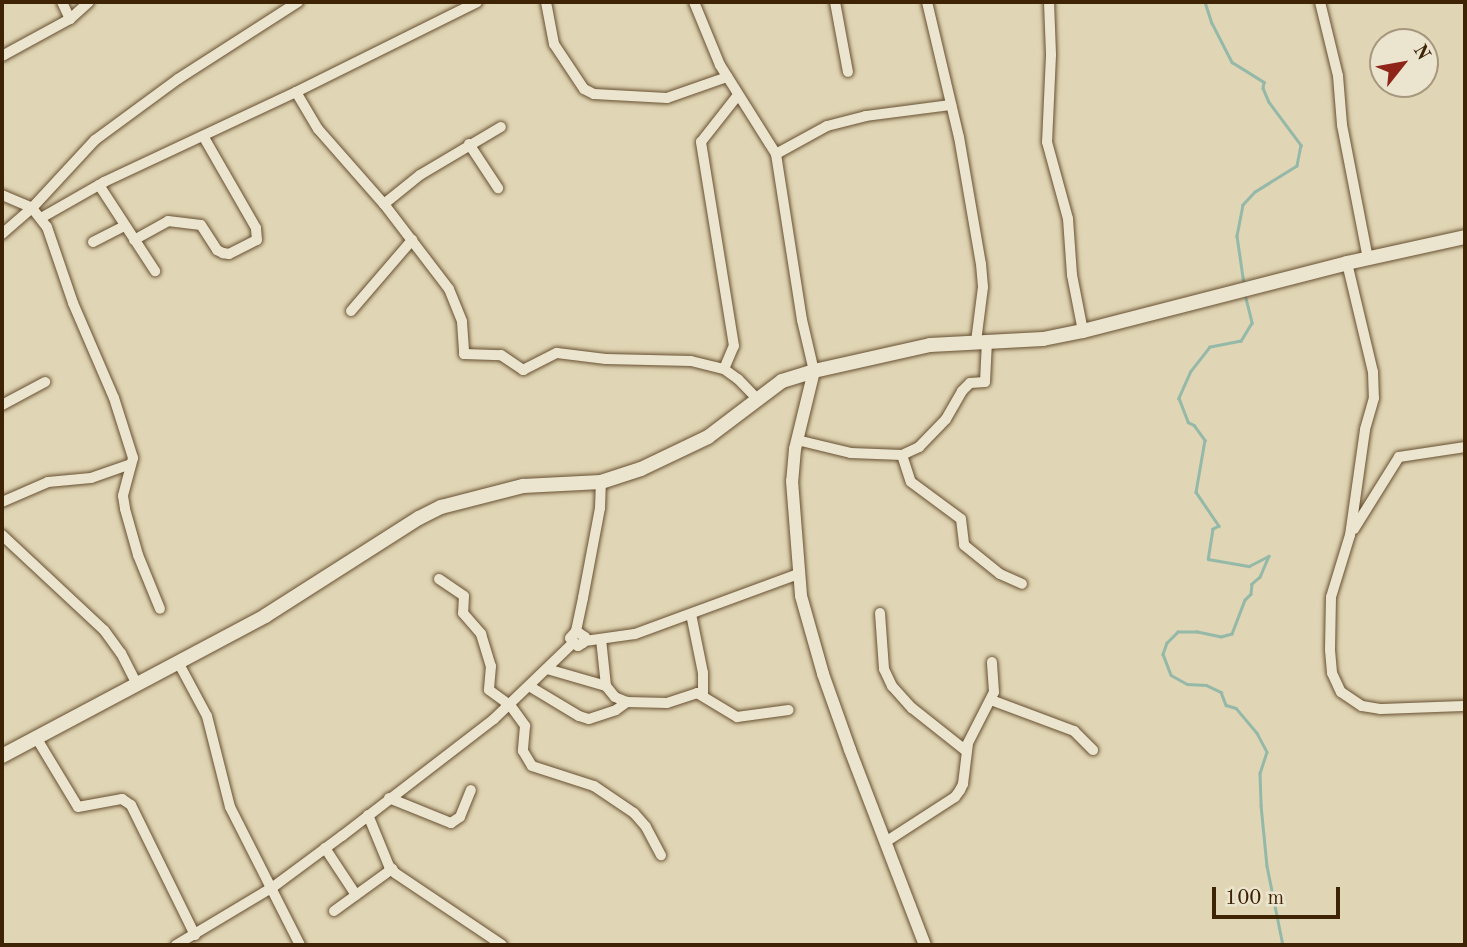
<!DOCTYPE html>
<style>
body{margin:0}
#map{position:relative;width:1467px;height:947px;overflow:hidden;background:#e0d5b4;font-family:"Old Standard TT",serif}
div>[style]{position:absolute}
.stream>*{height:2.5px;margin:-1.25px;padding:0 1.25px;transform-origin:1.25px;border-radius:1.25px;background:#94b9a9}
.roads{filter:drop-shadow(0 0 2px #675031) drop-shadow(0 0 2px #675031)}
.minor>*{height:10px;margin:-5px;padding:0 5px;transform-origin:5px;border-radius:5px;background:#ebe4ce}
.tertiary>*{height:12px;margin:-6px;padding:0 6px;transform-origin:6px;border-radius:6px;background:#ebe4ce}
.secondary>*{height:14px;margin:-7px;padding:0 7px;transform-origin:7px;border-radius:7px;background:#ebe4ce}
span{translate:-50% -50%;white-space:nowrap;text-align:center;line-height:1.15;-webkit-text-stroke:5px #ebe4ce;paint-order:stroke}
.frame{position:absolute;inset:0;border:4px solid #3f2305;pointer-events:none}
.north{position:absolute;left:1369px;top:28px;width:70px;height:70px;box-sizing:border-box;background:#ebe4ce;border:2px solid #a6977e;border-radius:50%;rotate:59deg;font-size:19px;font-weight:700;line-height:28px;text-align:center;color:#3f2305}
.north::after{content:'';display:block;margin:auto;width:24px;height:32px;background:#8f2418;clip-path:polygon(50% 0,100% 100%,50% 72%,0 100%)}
.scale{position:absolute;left:1212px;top:887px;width:128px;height:32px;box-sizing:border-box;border:4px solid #3f2305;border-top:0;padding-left:9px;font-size:21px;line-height:24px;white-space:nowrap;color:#3f2305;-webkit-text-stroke:5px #ebe4ce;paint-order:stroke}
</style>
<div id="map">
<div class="stream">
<div style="left:1205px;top:2px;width:22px;rotate:72deg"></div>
<div style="left:1212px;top:23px;width:44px;rotate:62.9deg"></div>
<div style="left:1232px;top:62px;width:38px;rotate:32deg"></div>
<div style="left:1264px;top:82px;width:6px;rotate:99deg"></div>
<div style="left:1263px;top:88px;width:15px;rotate:67deg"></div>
<div style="left:1269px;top:102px;width:54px;rotate:53.3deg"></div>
<div style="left:1301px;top:145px;width:21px;rotate:101deg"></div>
<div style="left:1297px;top:166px;width:49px;rotate:148.2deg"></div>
<div style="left:1255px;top:192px;width:18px;rotate:133deg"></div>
<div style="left:1243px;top:205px;width:32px;rotate:101deg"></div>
<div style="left:1237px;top:236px;width:49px;rotate:81.7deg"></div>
<div style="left:1245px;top:294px;width:30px;rotate:76deg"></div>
<div style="left:1252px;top:323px;width:21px;rotate:121deg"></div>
<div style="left:1241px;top:341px;width:32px;rotate:169deg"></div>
<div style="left:1210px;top:347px;width:31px;rotate:128deg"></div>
<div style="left:1191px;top:371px;width:30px;rotate:114deg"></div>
<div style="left:1179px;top:398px;width:26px;rotate:69deg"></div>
<div style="left:1188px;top:422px;width:7px;rotate:27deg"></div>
<div style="left:1194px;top:425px;width:19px;rotate:54deg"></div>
<div style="left:1205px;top:440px;width:53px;rotate:99.8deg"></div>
<div style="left:1196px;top:492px;width:41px;rotate:55.9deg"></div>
<div style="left:1219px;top:526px;width:7px;rotate:153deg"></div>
<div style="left:1213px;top:529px;width:30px;rotate:99deg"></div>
<div style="left:1208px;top:559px;width:42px;rotate:9.7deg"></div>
<div style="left:1249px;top:566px;width:22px;rotate:-27deg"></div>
<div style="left:1269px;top:556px;width:23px;rotate:113deg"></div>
<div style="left:1260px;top:577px;width:11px;rotate:139deg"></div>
<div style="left:1252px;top:584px;width:10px;rotate:96deg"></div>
<div style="left:1251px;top:594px;width:8px;rotate:135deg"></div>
<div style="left:1245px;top:600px;width:36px;rotate:111deg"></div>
<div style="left:1232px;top:634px;width:11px;rotate:165deg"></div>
<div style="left:1221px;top:637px;width:25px;rotate:-168deg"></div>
<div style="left:1197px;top:632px;width:19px;rotate:180deg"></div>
<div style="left:1178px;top:632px;width:16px;rotate:135deg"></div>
<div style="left:1167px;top:643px;width:12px;rotate:110deg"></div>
<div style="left:1163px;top:654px;width:22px;rotate:69deg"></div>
<div style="left:1171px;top:675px;width:18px;rotate:29deg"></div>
<div style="left:1187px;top:684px;width:19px;rotate:3deg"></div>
<div style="left:1206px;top:685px;width:17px;rotate:25deg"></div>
<div style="left:1221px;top:692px;width:14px;rotate:69deg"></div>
<div style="left:1226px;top:705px;width:10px;rotate:17deg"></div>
<div style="left:1236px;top:708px;width:33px;rotate:50deg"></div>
<div style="left:1257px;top:733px;width:21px;rotate:62deg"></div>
<div style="left:1267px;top:752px;width:22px;rotate:108deg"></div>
<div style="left:1260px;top:773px;width:32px;rotate:88deg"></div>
<div style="left:1261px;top:805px;width:61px;rotate:84.4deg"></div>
<div style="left:1267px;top:866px;width:81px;rotate:78.6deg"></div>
</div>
<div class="roads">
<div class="minor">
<div style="left:62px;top:2px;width:19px;rotate:65deg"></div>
<div style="left:546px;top:2px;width:43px;rotate:79.2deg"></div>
<div style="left:554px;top:44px;width:54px;rotate:56.3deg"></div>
<div style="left:584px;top:89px;width:11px;rotate:27deg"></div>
<div style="left:594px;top:94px;width:73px;rotate:3.1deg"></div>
<div style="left:667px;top:98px;width:64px;rotate:-19.3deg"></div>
<div style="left:694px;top:2px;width:68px;rotate:67.6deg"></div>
<div style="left:720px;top:65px;width:105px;rotate:57.8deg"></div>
<div style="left:776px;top:154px;width:168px;rotate:81.1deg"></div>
<div style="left:802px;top:320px;width:52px;rotate:76.8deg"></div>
<div style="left:835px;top:2px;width:71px;rotate:79.5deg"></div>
<div style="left:927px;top:2px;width:139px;rotate:76.7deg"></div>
<div style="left:959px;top:137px;width:129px;rotate:80.2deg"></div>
<div style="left:981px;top:264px;width:23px;rotate:85deg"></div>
<div style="left:983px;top:287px;width:55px;rotate:97.3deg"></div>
<div style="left:1049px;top:2px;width:53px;rotate:87.8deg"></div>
<div style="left:1051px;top:55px;width:87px;rotate:92.6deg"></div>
<div style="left:1047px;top:142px;width:80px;rotate:74.7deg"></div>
<div style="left:1068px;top:219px;width:56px;rotate:85.9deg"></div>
<div style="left:1072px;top:275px;width:57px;rotate:78.9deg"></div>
<div style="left:1320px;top:2px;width:76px;rotate:76.3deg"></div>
<div style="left:1338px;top:76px;width:49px;rotate:85.3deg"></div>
<div style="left:1342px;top:125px;width:136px;rotate:79deg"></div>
<div style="left:2px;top:56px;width:77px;rotate:-28.6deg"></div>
<div style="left:70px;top:19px;width:25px;rotate:-42deg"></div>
<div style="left:296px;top:92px;width:43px;rotate:59.3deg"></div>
<div style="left:318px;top:129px;width:100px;rotate:48.7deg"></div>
<div style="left:384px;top:204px;width:107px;rotate:52.6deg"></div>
<div style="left:449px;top:289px;width:35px;rotate:68deg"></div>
<div style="left:462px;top:322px;width:32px;rotate:86deg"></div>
<div style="left:464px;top:354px;width:37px;rotate:2deg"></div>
<div style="left:501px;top:355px;width:27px;rotate:34deg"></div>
<div style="left:523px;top:370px;width:38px;rotate:-27deg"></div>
<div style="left:557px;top:353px;width:49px;rotate:7deg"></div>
<div style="left:606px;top:359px;width:85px;rotate:1.3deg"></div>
<div style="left:691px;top:361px;width:34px;rotate:14deg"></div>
<div style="left:724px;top:369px;width:17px;rotate:36deg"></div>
<div style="left:738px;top:379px;width:28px;rotate:46deg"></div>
<div style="left:469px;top:144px;width:53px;rotate:56.6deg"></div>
<div style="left:776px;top:154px;width:58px;rotate:-28.8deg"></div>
<div style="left:827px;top:126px;width:40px;rotate:-14.4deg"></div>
<div style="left:866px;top:116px;width:86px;rotate:-7.4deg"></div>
<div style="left:99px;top:185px;width:103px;rotate:56.9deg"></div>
<div style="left:2px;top:195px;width:33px;rotate:23deg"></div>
<div style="left:32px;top:208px;width:24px;rotate:52deg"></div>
<div style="left:47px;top:227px;width:80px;rotate:71.1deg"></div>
<div style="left:73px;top:303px;width:103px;rotate:66.7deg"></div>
<div style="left:114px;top:398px;width:63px;rotate:72.4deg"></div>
<div style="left:133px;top:458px;width:39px;rotate:105deg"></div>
<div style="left:123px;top:496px;width:13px;rotate:81deg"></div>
<div style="left:125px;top:509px;width:48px;rotate:74.2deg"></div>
<div style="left:138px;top:555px;width:58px;rotate:67.8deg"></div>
<div style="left:384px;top:204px;width:46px;rotate:-38.9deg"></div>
<div style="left:420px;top:175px;width:94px;rotate:-30.7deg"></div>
<div style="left:41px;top:218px;width:73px;rotate:-29.7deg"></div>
<div style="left:104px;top:182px;width:212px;rotate:-25.1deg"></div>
<div style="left:296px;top:92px;width:202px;rotate:-26.4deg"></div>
<div style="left:2px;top:234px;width:40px;rotate:-41deg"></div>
<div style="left:32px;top:208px;width:93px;rotate:-47.2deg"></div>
<div style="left:95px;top:140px;width:103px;rotate:-36.3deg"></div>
<div style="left:178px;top:79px;width:143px;rotate:-32.7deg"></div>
<div style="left:134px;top:240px;width:39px;rotate:-29deg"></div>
<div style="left:168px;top:221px;width:33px;rotate:7deg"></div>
<div style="left:201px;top:225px;width:30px;rotate:57deg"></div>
<div style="left:217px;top:250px;width:7px;rotate:27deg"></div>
<div style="left:223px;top:253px;width:6px;rotate:9deg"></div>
<div style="left:229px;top:254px;width:31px;rotate:-27deg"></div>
<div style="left:257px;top:240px;width:12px;rotate:-95deg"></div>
<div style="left:256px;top:228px;width:106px;rotate:-119.9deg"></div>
<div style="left:93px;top:242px;width:36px;rotate:-27deg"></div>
<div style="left:1347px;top:263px;width:112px;rotate:76.6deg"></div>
<div style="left:1373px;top:372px;width:26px;rotate:88deg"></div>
<div style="left:1374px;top:398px;width:33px;rotate:106deg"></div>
<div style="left:1365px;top:430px;width:106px;rotate:98.1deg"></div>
<div style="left:1350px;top:535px;width:65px;rotate:107deg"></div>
<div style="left:1331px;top:597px;width:53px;rotate:91.1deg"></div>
<div style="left:1330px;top:650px;width:23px;rotate:85deg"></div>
<div style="left:1332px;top:673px;width:21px;rotate:65deg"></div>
<div style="left:1341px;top:692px;width:25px;rotate:34deg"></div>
<div style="left:1362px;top:706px;width:18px;rotate:9deg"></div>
<div style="left:1380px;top:709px;width:85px;rotate:-2deg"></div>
<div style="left:351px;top:311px;width:94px;rotate:-49.3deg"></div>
<div style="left:724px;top:369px;width:25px;rotate:-67deg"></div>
<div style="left:734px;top:346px;width:207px;rotate:-99.2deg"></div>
<div style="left:701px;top:142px;width:60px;rotate:-51.8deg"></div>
<div style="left:2px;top:405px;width:49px;rotate:-28.1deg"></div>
<div style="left:797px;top:440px;width:56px;rotate:13.5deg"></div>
<div style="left:851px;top:453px;width:51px;rotate:2.2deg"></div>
<div style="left:902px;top:455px;width:19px;rotate:-25deg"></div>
<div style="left:919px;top:447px;width:39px;rotate:-46deg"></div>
<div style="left:946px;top:419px;width:32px;rotate:-60deg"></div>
<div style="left:962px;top:391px;width:11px;rotate:-45deg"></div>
<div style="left:970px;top:383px;width:15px;rotate:-4deg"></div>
<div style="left:985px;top:382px;width:41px;rotate:-87.2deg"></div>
<div style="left:902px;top:455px;width:28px;rotate:72deg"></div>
<div style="left:911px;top:482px;width:62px;rotate:36.5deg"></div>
<div style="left:961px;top:519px;width:26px;rotate:83deg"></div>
<div style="left:964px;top:545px;width:46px;rotate:38.9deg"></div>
<div style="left:1000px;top:574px;width:24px;rotate:24deg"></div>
<div style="left:2px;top:502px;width:50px;rotate:-23.5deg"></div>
<div style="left:48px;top:482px;width:43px;rotate:-5.3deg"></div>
<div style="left:91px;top:478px;width:42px;rotate:-19.3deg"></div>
<div style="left:1354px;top:529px;width:85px;rotate:-58deg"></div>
<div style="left:1399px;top:457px;width:67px;rotate:-8.6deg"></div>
<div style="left:2px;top:535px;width:139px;rotate:43deg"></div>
<div style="left:104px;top:630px;width:29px;rotate:54deg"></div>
<div style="left:121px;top:653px;width:35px;rotate:63deg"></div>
<div style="left:439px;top:579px;width:30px;rotate:34deg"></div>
<div style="left:464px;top:596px;width:17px;rotate:93deg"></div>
<div style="left:463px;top:613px;width:28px;rotate:49deg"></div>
<div style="left:481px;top:634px;width:34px;rotate:73deg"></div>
<div style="left:491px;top:666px;width:24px;rotate:95deg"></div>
<div style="left:489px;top:690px;width:26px;rotate:36deg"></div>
<div style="left:510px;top:705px;width:26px;rotate:54deg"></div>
<div style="left:525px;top:726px;width:25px;rotate:95deg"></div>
<div style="left:523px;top:751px;width:17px;rotate:59deg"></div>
<div style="left:532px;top:766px;width:65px;rotate:17.9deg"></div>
<div style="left:594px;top:786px;width:48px;rotate:34deg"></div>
<div style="left:634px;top:813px;width:18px;rotate:49deg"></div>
<div style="left:646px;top:827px;width:32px;rotate:62deg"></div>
<div style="left:880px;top:613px;width:56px;rotate:85.9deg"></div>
<div style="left:884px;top:669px;width:19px;rotate:65deg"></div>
<div style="left:892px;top:686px;width:30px;rotate:48deg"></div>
<div style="left:912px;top:708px;width:68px;rotate:38.4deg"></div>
<div style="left:691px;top:614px;width:60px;rotate:78.5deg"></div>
<div style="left:703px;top:673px;width:21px;rotate:90deg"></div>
<div style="left:576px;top:631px;width:11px;rotate:34deg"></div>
<div style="left:585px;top:637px;width:6px;rotate:108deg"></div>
<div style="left:583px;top:643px;width:6px;rotate:149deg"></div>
<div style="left:578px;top:646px;width:11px;rotate:-135deg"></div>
<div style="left:570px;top:638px;width:9px;rotate:-49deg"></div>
<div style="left:576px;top:631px;width:34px;rotate:-78deg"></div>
<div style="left:583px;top:598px;width:92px;rotate:-79.3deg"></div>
<div style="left:600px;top:508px;width:26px;rotate:-88deg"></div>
<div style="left:601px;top:639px;width:47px;rotate:83.9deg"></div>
<div style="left:606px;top:686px;width:14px;rotate:51deg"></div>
<div style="left:615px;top:697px;width:13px;rotate:23deg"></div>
<div style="left:627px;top:702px;width:40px;rotate:1.4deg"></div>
<div style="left:667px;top:703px;width:32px;rotate:-18deg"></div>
<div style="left:697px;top:693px;width:47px;rotate:31deg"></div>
<div style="left:737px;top:717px;width:52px;rotate:-7.7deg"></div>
<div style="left:585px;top:641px;width:50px;rotate:-8deg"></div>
<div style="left:635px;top:634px;width:174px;rotate:-20.2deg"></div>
<div style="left:178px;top:662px;width:61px;rotate:61.8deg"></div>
<div style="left:207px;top:716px;width:94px;rotate:75.8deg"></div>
<div style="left:230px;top:807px;width:155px;rotate:63.1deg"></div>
<div style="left:547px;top:669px;width:61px;rotate:16.1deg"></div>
<div style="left:529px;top:686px;width:58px;rotate:31deg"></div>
<div style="left:579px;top:716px;width:10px;rotate:17deg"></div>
<div style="left:589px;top:719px;width:28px;rotate:-18deg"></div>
<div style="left:616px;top:710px;width:14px;rotate:-36deg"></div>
<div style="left:991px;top:700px;width:89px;rotate:20.5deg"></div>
<div style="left:1074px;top:731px;width:27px;rotate:45deg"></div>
<div style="left:37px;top:739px;width:79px;rotate:58.9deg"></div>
<div style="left:78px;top:807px;width:45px;rotate:-10.3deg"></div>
<div style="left:122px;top:799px;width:11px;rotate:34deg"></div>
<div style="left:131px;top:805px;width:145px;rotate:63.8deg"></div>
<div style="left:389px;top:798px;width:67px;rotate:22deg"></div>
<div style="left:451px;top:823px;width:11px;rotate:-34deg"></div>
<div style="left:460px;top:817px;width:29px;rotate:-68deg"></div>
<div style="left:368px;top:815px;width:55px;rotate:67.6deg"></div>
<div style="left:389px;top:866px;width:9px;rotate:49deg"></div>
<div style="left:395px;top:873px;width:129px;rotate:33.9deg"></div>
<div style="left:887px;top:841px;width:81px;rotate:-32.9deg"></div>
<div style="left:955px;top:797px;width:9px;rotate:-54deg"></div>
<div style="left:960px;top:790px;width:7px;rotate:-63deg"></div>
<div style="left:963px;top:784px;width:41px;rotate:-83deg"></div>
<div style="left:968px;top:743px;width:57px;rotate:-63deg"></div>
<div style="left:994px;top:692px;width:30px;rotate:-94deg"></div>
<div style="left:325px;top:848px;width:56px;rotate:56.6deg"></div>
<div style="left:334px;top:911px;width:72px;rotate:-35.9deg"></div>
<div style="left:176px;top:945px;width:113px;rotate:-30.9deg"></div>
<div style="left:273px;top:887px;width:86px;rotate:-36.5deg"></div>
<div style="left:342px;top:836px;width:192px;rotate:-37.6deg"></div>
<div style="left:494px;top:719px;width:108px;rotate:-43.9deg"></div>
</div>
<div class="tertiary">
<div style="left:814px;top:371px;width:80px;rotate:103.7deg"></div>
<div style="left:795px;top:449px;width:32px;rotate:95deg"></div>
<div style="left:792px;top:481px;width:115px;rotate:85.5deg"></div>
<div style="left:801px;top:596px;width:81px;rotate:74.2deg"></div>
<div style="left:823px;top:674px;width:81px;rotate:70.4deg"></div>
<div style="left:850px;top:750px;width:209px;rotate:69deg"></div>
</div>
<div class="secondary">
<div style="left:2px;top:756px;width:298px;rotate:-28deg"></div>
<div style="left:265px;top:616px;width:183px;rotate:-32.5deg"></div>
<div style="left:419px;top:518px;width:25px;rotate:-27deg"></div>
<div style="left:441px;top:507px;width:85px;rotate:-14.4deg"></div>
<div style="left:523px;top:486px;width:78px;rotate:-2.9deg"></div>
<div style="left:601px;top:482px;width:42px;rotate:-18deg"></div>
<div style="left:641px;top:469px;width:74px;rotate:-25.5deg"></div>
<div style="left:708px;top:437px;width:93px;rotate:-37.1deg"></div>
<div style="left:782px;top:381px;width:34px;rotate:-17deg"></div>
<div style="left:814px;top:371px;width:119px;rotate:-12.6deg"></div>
<div style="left:930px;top:345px;width:113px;rotate:-3deg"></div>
<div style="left:1043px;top:339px;width:41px;rotate:-11.3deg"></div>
<div style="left:1083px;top:331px;width:273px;rotate:-14.4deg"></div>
<div style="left:1347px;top:263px;width:121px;rotate:-12.4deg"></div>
</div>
</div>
<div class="frame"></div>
<div class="north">N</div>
<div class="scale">100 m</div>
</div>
